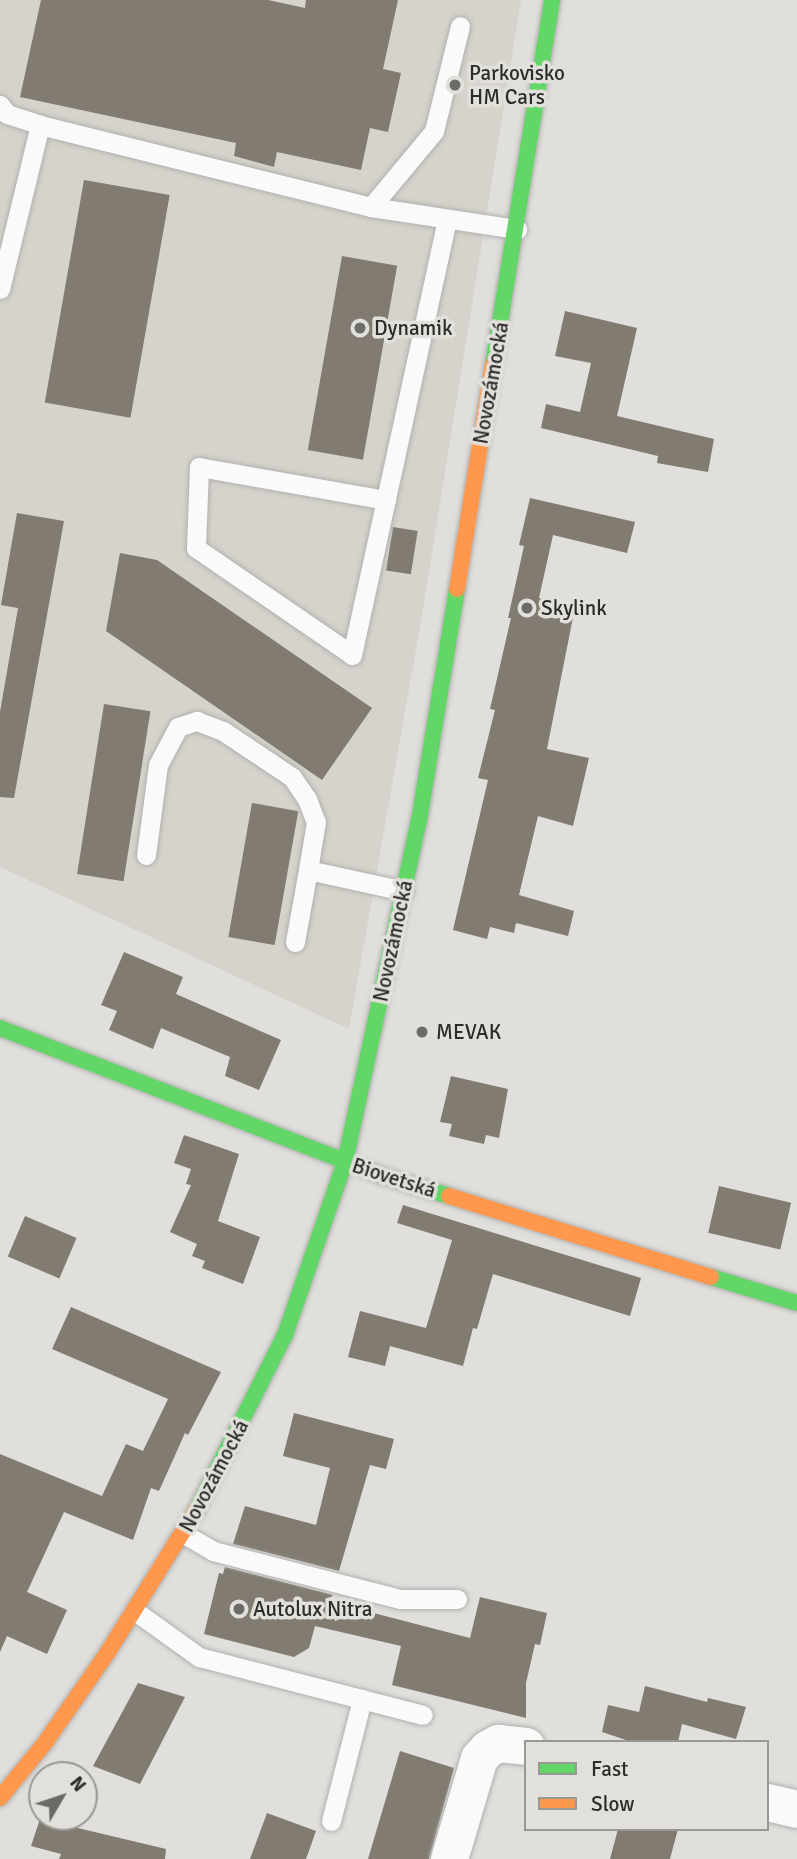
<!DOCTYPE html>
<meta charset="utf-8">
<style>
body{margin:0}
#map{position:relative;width:797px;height:1859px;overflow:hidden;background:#e0dfdc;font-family:Signika,sans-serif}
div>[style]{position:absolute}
.built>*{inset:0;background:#d5d3cb}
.building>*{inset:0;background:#817b71;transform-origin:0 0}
.roads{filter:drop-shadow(0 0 2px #b1b0ae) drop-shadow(0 0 2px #b1b0ae)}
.lane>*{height:19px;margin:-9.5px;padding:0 9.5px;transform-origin:9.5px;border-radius:9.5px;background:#fafafa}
.street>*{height:37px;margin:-18.5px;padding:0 18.5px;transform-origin:18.5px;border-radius:18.5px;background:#fafafa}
.fast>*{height:16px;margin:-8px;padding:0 8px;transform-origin:8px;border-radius:8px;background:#63d668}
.slow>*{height:16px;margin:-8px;padding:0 8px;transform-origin:8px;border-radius:8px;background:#ff974d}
.dots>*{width:19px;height:19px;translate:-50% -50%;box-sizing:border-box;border:4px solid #e1e0db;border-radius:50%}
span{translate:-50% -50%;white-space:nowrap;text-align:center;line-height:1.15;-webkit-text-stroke:7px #e1e0db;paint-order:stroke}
.poi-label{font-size:21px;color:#2d2c2a}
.left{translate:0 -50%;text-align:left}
.street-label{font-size:21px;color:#2d2c2a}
.legend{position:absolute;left:524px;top:1740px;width:245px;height:91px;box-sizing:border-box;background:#e1e0db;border:2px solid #999894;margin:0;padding:9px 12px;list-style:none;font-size:21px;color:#2d2c2a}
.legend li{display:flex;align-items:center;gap:14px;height:35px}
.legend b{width:35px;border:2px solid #999894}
.north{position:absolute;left:28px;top:1761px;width:70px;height:70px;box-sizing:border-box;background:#e1e0db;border:2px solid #999894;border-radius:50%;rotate:51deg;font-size:19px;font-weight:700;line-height:28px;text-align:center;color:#2d2c2a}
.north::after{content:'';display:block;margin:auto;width:24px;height:32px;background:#6c6b68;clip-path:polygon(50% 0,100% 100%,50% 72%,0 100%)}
</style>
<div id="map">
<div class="built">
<div style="clip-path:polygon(0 0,521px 0,422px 615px,349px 1029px,0 867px)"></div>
</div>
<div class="building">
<div style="clip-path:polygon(41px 0,268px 0,305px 8px,306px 0,398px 0,383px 69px,401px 73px,388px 132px,370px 128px,361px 170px,277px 152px,274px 167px,234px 156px,236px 143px,20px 97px)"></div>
<div style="left:84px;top:180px;width:87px;height:226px;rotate:10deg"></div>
<div style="left:342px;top:256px;width:56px;height:197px;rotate:10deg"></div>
<div style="clip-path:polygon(565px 311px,637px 328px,617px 416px,714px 439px,708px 472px,657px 463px,658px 456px,541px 428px,546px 404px,580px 412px,591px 363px,555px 356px)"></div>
<div style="clip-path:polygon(530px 498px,635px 522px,627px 553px,553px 535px,539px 598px,575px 607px,547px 749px,589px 758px,573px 826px,538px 816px,519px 895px,574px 911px,568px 936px,516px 923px,514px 933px,490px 927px,487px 939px,453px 930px,488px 780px,478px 778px,495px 710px,490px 709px,511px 618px,508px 618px,524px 546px,519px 545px)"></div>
<div style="clip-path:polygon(17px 513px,64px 521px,14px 798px,0 797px,0 712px,18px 608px,1px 605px)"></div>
<div style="left:393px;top:527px;width:25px;height:44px;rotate:9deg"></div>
<div style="clip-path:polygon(120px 553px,157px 560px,372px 708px,322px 780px,106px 631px)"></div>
<div style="left:104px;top:704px;width:47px;height:172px;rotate:9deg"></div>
<div style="left:252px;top:803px;width:47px;height:136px;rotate:10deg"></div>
<div style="clip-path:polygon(124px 952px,183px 977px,176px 994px,281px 1040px,259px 1090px,225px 1076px,230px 1057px,161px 1028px,153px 1049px,109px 1030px,117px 1011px,101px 1005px)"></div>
<div style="clip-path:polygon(451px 1076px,508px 1089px,499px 1138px,486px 1135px,484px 1144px,449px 1136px,452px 1124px,440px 1122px)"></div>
<div style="clip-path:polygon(184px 1135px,239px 1154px,218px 1221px,260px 1237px,243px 1284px,202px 1268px,205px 1261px,192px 1256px,197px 1244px,170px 1232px,191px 1185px,186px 1184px,191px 1169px,174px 1163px)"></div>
<div style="left:719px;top:1186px;width:74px;height:48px;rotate:13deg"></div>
<div style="clip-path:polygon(403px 1205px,641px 1278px,630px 1316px,493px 1274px,477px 1329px,473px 1328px,463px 1366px,390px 1346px,385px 1366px,348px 1357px,360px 1311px,426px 1328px,452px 1240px,397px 1223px)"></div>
<div style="left:25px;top:1216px;width:56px;height:44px;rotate:23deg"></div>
<div style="clip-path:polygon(71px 1307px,221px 1372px,188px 1435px,185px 1433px,159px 1491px,151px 1488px,133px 1540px,64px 1512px,27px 1592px,67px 1610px,47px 1654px,7px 1636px,0 1652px,0 1454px,102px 1496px,126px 1444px,143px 1451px,168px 1399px,52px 1349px)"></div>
<div style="clip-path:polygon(294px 1413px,394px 1439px,386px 1469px,370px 1465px,339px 1571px,233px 1544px,245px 1506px,316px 1525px,330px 1468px,283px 1456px)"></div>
<div style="clip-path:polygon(225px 1567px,333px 1595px,331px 1602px,470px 1638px,480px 1597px,547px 1613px,540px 1645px,535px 1644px,526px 1683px,526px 1718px,392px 1685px,401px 1646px,315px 1626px,309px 1648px,294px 1657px,204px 1634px,219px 1573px,223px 1574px)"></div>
<div style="clip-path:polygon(138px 1683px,185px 1697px,140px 1784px,93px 1766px)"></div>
<div style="clip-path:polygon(645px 1686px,707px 1702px,708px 1698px,746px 1707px,736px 1739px,682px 1724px,678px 1742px,632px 1742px,602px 1732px,608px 1705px,639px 1712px)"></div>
<div style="clip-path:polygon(400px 1751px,454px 1768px,429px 1859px,368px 1859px)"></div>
<div style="clip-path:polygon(267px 1813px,316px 1831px,306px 1859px,250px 1859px)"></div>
<div style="clip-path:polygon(40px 1819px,166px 1849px,165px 1859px,59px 1859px,61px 1854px,31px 1846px)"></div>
<div style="clip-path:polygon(618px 1829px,678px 1829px,670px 1859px,610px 1859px)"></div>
</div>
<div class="roads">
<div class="lane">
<div style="left:0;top:105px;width:11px;rotate:52deg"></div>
<div style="left:7px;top:114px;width:35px;rotate:18deg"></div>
<div style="left:40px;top:125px;width:341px;rotate:13.9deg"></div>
<div style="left:371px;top:207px;width:148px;rotate:8.6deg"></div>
<div style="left:371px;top:207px;width:99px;rotate:-50.3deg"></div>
<div style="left:434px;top:131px;width:108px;rotate:-76.1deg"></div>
<div style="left:0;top:289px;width:169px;rotate:-76.3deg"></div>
<div style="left:386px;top:500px;width:190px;rotate:-170deg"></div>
<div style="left:199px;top:467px;width:81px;rotate:92.1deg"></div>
<div style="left:196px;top:548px;width:189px;rotate:34.4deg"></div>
<div style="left:352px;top:655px;width:445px;rotate:-77.7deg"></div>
<div style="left:146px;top:855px;width:91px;rotate:-82.4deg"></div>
<div style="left:158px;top:765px;width:43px;rotate:-62.2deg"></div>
<div style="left:178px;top:727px;width:20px;rotate:-18deg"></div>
<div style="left:197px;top:721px;width:28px;rotate:21deg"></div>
<div style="left:223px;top:731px;width:83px;rotate:33.7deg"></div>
<div style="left:292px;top:777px;width:27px;rotate:56deg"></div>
<div style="left:307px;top:799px;width:25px;rotate:69deg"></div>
<div style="left:316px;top:822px;width:49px;rotate:99.5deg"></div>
<div style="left:295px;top:942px;width:73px;rotate:-79.8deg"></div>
<div style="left:308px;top:870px;width:98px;rotate:12.3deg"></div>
<div style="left:184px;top:1534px;width:34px;rotate:30deg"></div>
<div style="left:213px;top:1551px;width:193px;rotate:14.4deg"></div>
<div style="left:400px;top:1599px;width:57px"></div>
<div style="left:135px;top:1611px;width:79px;rotate:35.7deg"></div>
<div style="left:199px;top:1657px;width:231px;rotate:14.5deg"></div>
<div style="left:331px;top:1821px;width:126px;rotate:-75.7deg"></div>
</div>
<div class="street">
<div style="left:767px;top:1802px;width:31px;rotate:13deg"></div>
<div style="left:449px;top:1859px;width:105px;rotate:-73.5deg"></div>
<div style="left:479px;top:1758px;width:12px;rotate:-48deg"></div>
<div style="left:487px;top:1749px;width:13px;rotate:-29deg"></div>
<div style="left:498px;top:1743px;width:28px;rotate:6deg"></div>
</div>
<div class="fast">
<div style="left:493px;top:365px;width:370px;rotate:-80.8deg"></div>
<div style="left:0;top:1028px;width:411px;rotate:21.1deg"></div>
<div style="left:383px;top:1176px;width:69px;rotate:16.9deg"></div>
<div style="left:711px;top:1277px;width:90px;rotate:16.8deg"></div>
<div style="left:197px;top:1509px;width:195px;rotate:-63.2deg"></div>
<div style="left:285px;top:1335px;width:183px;rotate:-70.9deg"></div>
<div style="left:345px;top:1162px;width:349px;rotate:-77.8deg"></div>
<div style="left:419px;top:821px;width:235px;rotate:-80.7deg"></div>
</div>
<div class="slow">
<div style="left:457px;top:589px;width:227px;rotate:-80.9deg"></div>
<div style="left:449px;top:1196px;width:274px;rotate:17.2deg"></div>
<div style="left:0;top:1798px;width:71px;rotate:-50.7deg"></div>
<div style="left:45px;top:1743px;width:111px;rotate:-55.3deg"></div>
<div style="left:108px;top:1652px;width:168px;rotate:-58.1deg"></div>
</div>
</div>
<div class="dots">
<div style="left:455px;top:85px;background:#6c6b68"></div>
<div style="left:360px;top:328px;background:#6c6b68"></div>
<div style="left:527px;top:608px;background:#6c6b68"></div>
<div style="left:422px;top:1032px;background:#6c6b68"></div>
<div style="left:239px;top:1609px;background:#6c6b68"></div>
</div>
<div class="poi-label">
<span class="left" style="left:469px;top:85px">Parkovisko<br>HM Cars</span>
<span class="left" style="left:374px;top:328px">Dynamik</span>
<span class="left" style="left:541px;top:608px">Skylink</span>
<span class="left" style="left:436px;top:1032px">MEVAK</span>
<span class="left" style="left:253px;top:1609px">Autolux Nitra</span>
</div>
<div class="street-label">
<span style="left:491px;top:383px;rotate:-80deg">Novozámocká</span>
<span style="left:393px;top:941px;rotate:-78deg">Novozámocká</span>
<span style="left:394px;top:1178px;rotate:18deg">Biovetská</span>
<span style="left:214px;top:1476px;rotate:-62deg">Novozámocká</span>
</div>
<ul class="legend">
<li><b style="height:9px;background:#63d668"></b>Fast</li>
<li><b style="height:9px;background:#ff974d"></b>Slow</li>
</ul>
<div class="north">N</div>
</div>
